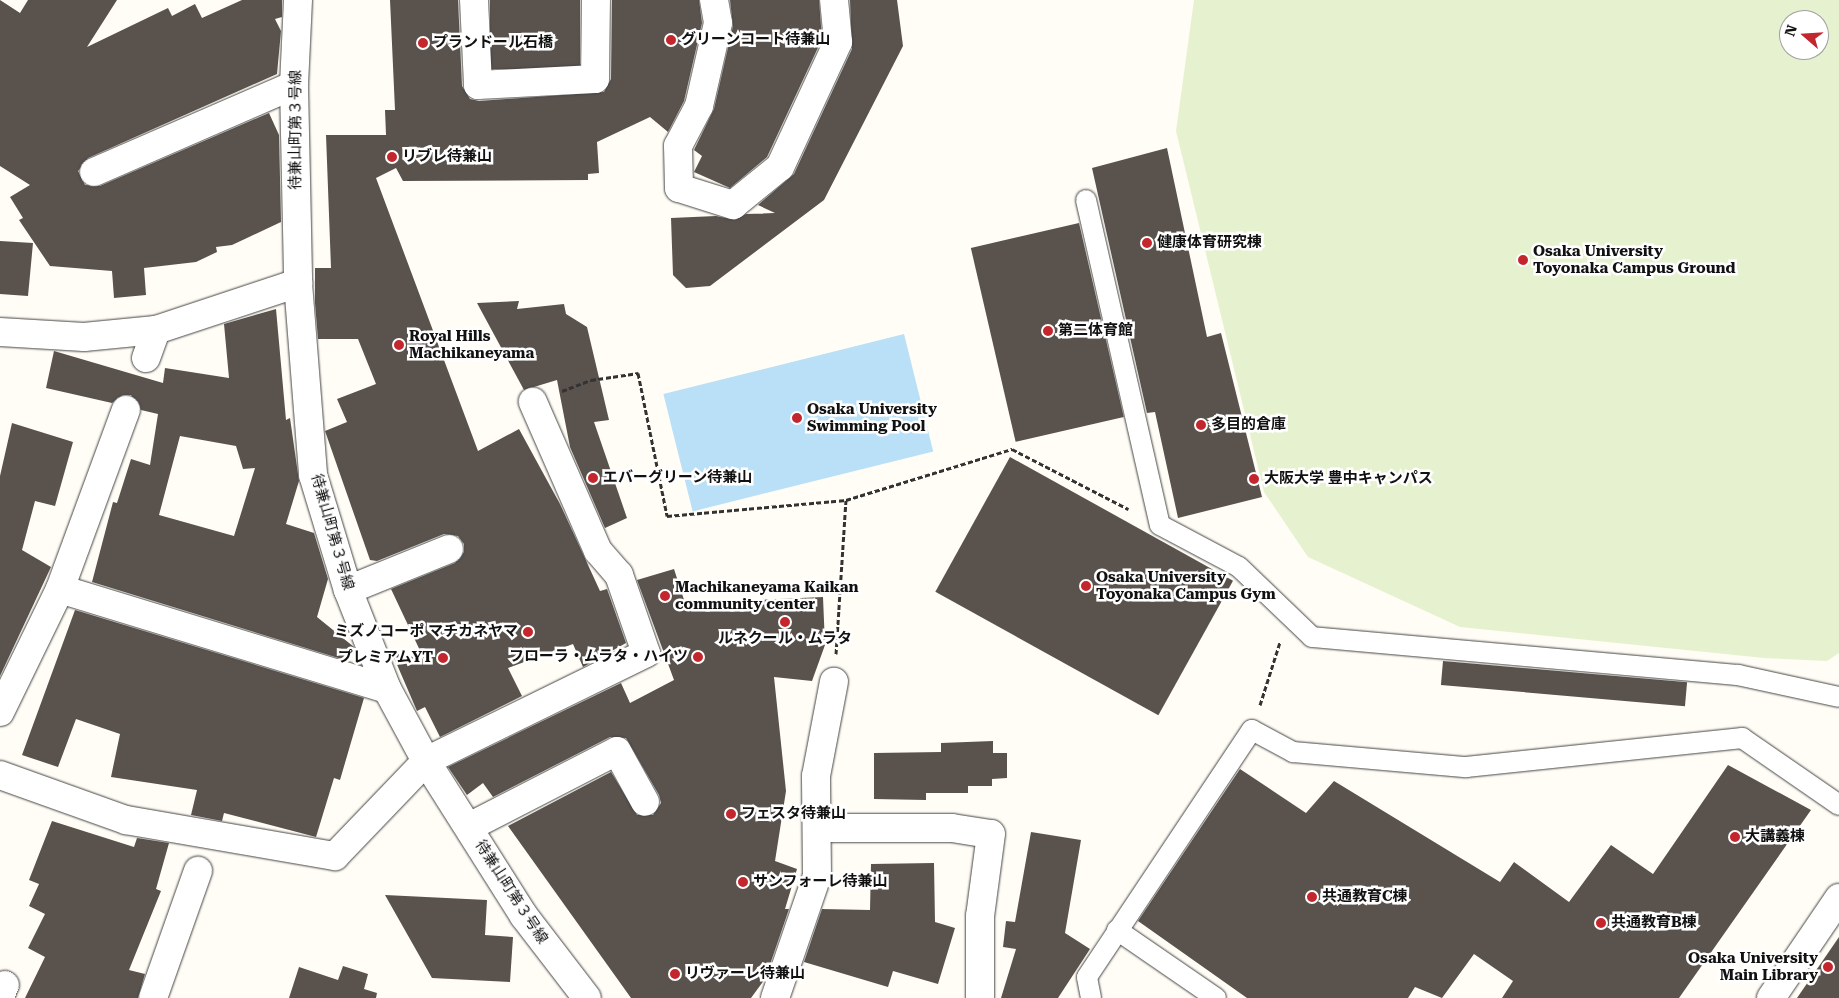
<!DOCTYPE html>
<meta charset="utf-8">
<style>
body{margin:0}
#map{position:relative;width:1839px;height:998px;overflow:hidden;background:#fffdf5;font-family:"Roboto Serif","Noto Sans JP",serif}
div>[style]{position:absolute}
.pitch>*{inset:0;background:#e6f2cf}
.water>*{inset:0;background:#b9e0f7;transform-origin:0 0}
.building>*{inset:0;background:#5a524d;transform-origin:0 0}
.path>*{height:3px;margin-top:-1.5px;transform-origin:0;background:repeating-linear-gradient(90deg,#333 0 5px,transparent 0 7.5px)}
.roads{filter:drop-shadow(0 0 1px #444) drop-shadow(0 0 1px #444)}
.lane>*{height:20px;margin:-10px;padding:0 10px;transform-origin:10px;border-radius:10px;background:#fff}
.street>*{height:28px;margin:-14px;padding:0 14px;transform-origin:14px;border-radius:14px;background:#fff}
.dots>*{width:14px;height:14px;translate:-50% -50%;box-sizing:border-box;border:2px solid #fff;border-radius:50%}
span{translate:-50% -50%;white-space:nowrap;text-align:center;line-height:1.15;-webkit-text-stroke:5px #fff;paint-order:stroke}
.poi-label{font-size:15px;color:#111;font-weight:700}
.left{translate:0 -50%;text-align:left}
.right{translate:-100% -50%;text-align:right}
.street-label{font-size:15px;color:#111}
.north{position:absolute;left:1779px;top:10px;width:50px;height:50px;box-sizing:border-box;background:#fff;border:1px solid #a0a0a0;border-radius:50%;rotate:289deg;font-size:14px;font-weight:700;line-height:20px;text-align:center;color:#111}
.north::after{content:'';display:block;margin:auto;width:18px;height:22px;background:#c4262e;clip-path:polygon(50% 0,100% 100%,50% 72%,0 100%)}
</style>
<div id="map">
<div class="pitch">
<div style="clip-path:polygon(evenodd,1194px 0,1839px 0,1839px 653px,1827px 661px,1764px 658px,1460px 627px,1308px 557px,1264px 492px,1176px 131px,1194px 0,1789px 20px,1819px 20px,1819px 50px,1789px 50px,1789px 20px)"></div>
</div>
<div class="water">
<div style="left:904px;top:334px;width:121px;height:248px;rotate:76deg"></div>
</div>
<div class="building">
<div style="clip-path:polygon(0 0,20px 13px,28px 0,117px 0,87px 47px,168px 8px,172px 16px,195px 4px,202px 18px,242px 0,282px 0,282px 17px,275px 19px,281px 31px,277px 74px,88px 158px,78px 171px,85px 185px,100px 186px,269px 113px,279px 135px,281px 222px,232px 245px,216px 247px,217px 252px,196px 262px,144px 268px,146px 295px,114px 298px,112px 271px,50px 266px,19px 220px,23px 218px,10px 197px,30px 185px,0 166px)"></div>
<div style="clip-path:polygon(390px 0,458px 0,462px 86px,470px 99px,479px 101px,604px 92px,611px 79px,612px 0,699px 0,702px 23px,684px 101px,668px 132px,650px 117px,597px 142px,599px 173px,588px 174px,588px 180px,403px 181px,396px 168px,376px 178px,478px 451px,519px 429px,560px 504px,600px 591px,607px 589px,626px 643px,583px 667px,573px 644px,508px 668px,522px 696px,440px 737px,425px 707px,417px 711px,392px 653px,424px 659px,391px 589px,455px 563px,464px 552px,464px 544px,458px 536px,444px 534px,377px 561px,370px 560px,325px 431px,347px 422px,337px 399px,376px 384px,358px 339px,318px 339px,315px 303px,315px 268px,331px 268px,326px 135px,386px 135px,385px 110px,395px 110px)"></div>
<div style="left:490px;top:0;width:90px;height:69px"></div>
<div style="clip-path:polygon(730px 0,819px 0,822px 39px,767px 157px,730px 188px,694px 172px,702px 156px,694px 150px,714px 109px,733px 26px)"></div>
<div style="clip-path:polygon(850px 0,897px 0,903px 46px,824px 200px,710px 286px,686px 288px,673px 275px,671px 218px,716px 216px,735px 220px,746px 214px,775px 213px,758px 205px,794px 174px,852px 49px)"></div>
<div style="clip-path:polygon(1167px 148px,1207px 337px,1221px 333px,1262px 497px,1178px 518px,1155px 412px,1147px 413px,1092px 168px)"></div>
<div style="left:1079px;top:223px;width:199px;height:111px;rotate:77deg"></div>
<div style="clip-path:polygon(0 241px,33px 243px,28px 296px,0 294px)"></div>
<div style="clip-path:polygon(519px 301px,517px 309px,564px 304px,566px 314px,587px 327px,609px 420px,594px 422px,627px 518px,605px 528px,570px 447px,557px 380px,524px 390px,477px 303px)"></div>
<div style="clip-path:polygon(evenodd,276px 309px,286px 420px,290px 418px,299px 481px,286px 524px,314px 533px,328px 579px,317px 617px,354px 647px,345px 660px,92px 582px,113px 502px,117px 503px,131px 459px,150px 465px,158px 414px,141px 410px,131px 395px,123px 395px,112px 403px,46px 388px,54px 351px,163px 383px,165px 368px,229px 378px,224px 324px,276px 309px,180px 436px,236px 446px,243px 469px,255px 468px,234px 536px,159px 515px,180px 436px)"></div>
<div style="clip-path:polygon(12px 423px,73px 442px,55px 506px,35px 501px,22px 550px,51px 567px,0 676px,0 476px)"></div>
<div style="left:1010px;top:457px;width:255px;height:154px;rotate:29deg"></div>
<div style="clip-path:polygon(674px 569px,685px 603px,823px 597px,825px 645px,812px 681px,774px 677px,786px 791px,775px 861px,797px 869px,785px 909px,789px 909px,765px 979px,751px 998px,631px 998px,508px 826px,611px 772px,637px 815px,653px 815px,661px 803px,659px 795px,626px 738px,610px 737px,493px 797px,483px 783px,467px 795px,448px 767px,621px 683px,630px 703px,674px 680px,637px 580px)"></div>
<div style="clip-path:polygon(75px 610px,364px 698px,340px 780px,334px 778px,316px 837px,224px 813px,222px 821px,191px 815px,197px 790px,111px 777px,120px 734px,76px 719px,58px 767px,22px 755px)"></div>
<div style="left:1443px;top:661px;width:245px;height:24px;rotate:5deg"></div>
<div style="clip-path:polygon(993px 741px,993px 753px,1007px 753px,1007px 778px,992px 779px,992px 786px,968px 786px,968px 793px,926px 793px,926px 800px,874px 799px,874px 753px,941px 752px,941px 743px)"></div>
<div style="clip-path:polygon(1728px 765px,1811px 810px,1679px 998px,1502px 998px,1513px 981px,1474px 954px,1442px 998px,1415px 987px,1408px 998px,1247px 998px,1138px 921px,1240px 769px,1306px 813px,1334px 781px,1500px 882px,1514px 862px,1569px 902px,1611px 845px,1653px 874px)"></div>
<div style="clip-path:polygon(52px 821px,134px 847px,137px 838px,169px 843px,156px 889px,161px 891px,129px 970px,145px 974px,138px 998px,25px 998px,45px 957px,28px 948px,45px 914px,29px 906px,39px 884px,29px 880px)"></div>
<div style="clip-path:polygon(1031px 832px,1081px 840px,1065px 933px,1090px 949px,1058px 998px,1001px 998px,1016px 949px,1003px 947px,1006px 921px,1015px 922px)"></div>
<div style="clip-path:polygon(934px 863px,935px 922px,955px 928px,938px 984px,893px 971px,888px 987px,804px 962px,822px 909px,870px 910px,871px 864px)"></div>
<div style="clip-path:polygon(385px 895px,487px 900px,485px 935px,513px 937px,510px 982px,432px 978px)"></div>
<div style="clip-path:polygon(1839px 937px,1839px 998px,1797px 998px)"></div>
<div style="clip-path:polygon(343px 966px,368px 974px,364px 989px,377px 993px,376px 998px,289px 998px,299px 967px,338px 980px)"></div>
</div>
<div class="path">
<div style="left:562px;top:391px;width:31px;rotate:-21deg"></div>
<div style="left:591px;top:380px;width:48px;rotate:-8.5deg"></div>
<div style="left:638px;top:373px;width:146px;rotate:78.5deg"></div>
<div style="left:667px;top:516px;width:180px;rotate:-5.1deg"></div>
<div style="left:846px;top:500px;width:174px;rotate:-17.1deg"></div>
<div style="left:1012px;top:449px;width:131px;rotate:27.3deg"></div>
<div style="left:836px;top:654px;width:154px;rotate:-86.3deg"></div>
<div style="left:1260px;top:705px;width:66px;rotate:-72.4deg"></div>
</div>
<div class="roads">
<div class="lane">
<div style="left:1086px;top:200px;width:333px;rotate:77.2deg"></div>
<div style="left:1160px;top:525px;width:89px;rotate:28deg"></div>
<div style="left:1239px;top:567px;width:101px;rotate:43.8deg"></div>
<div style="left:1312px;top:637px;width:428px;rotate:5.1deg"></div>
<div style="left:1738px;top:675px;width:103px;rotate:12.3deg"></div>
<div style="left:1117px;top:930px;width:120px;rotate:34.5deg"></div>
<div style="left:1091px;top:998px;width:21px;rotate:-101deg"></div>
<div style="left:1087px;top:977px;width:297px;rotate:-56.3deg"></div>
<div style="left:1252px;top:730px;width:47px;rotate:28.2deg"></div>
<div style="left:1293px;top:752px;width:174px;rotate:5deg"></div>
<div style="left:1466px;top:767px;width:278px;rotate:-6deg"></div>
<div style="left:1742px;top:738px;width:118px;rotate:34.6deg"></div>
</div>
<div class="street">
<div style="left:298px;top:0;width:85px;rotate:92.7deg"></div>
<div style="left:294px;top:85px;width:198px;rotate:88.8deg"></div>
<div style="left:298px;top:283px;width:193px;rotate:85.5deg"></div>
<div style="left:313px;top:475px;width:120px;rotate:73.1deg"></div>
<div style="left:348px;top:590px;width:106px;rotate:68.5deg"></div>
<div style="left:387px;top:689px;width:82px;rotate:61.6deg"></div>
<div style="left:426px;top:761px;width:183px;rotate:57.7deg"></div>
<div style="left:524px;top:916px;width:103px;rotate:52.5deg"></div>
<div style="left:474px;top:0;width:85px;rotate:87.3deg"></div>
<div style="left:478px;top:85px;width:117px;rotate:-2.9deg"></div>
<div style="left:595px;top:79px;width:79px;rotate:-89.3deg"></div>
<div style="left:714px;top:0;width:23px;rotate:80deg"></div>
<div style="left:718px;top:23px;width:85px;rotate:102.9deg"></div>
<div style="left:699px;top:106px;width:45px;rotate:117.7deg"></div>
<div style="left:678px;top:146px;width:42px;rotate:88.6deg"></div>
<div style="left:679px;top:188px;width:57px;rotate:17.5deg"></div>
<div style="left:733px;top:205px;width:60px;rotate:-39deg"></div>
<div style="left:780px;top:167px;width:138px;rotate:-65.1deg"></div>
<div style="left:838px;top:42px;width:42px;rotate:-95.4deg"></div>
<div style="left:94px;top:172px;width:218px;rotate:-23.5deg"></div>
<div style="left:0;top:332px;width:84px;rotate:3.4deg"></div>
<div style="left:84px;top:337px;width:72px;rotate:-5.6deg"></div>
<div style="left:156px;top:330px;width:150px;rotate:-18.3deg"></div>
<div style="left:146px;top:358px;width:30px;rotate:-70deg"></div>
<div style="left:60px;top:589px;width:342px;rotate:17deg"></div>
<div style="left:348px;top:590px;width:109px;rotate:-22.1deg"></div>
<div style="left:0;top:712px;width:137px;rotate:-64deg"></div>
<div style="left:60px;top:589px;width:191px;rotate:-69.8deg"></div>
<div style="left:0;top:775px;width:134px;rotate:19.7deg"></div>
<div style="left:126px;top:820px;width:212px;rotate:9.8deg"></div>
<div style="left:335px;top:856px;width:132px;rotate:-46.2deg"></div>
<div style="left:426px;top:761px;width:245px;rotate:-26.1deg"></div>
<div style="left:646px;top:653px;width:83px;rotate:-109.1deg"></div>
<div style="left:619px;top:575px;width:32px;rotate:-131deg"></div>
<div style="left:598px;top:551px;width:163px;rotate:-113.6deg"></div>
<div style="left:469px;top:827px;width:166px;rotate:-27.2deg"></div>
<div style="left:617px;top:751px;width:58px;rotate:61.2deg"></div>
<div style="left:817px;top:828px;width:135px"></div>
<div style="left:952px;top:828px;width:39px;rotate:9deg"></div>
<div style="left:991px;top:834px;width:83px;rotate:97.6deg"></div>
<div style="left:980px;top:916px;width:82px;rotate:90deg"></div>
<div style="left:0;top:996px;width:12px;rotate:-66deg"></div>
<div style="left:153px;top:998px;width:135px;rotate:-70.5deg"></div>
<div style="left:775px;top:998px;width:129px;rotate:-71deg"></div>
<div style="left:817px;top:876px;width:100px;rotate:-90.6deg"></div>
<div style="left:816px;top:776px;width:96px;rotate:-79.2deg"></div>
<div style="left:1771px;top:998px;width:121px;rotate:-55.8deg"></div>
</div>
</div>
<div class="dots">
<div style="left:671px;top:40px;background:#c4262e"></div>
<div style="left:423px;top:43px;background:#c4262e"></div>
<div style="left:392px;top:157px;background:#c4262e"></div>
<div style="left:1147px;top:243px;background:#c4262e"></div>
<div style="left:1523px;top:260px;background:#c4262e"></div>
<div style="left:1048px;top:331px;background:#c4262e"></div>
<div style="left:399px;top:345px;background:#c4262e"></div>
<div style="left:797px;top:418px;background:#c4262e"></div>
<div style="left:1201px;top:425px;background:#c4262e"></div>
<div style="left:593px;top:478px;background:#c4262e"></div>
<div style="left:1254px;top:479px;background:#c4262e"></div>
<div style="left:1086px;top:586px;background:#c4262e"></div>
<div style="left:665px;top:596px;background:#c4262e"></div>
<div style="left:785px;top:622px;background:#c4262e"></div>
<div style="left:528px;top:632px;background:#c4262e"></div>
<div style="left:698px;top:657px;background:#c4262e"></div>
<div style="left:443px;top:658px;background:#c4262e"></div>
<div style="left:731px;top:814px;background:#c4262e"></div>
<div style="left:1735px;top:837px;background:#c4262e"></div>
<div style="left:743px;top:882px;background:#c4262e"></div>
<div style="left:1312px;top:897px;background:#c4262e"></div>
<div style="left:1601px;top:923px;background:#c4262e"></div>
<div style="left:1828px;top:967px;background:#c4262e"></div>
<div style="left:675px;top:974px;background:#c4262e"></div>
</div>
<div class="poi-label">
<span class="left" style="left:681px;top:40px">グリーンコート待兼山</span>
<span class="left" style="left:433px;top:43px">プランドール石橋</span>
<span class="left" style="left:402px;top:157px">リブレ待兼山</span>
<span class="left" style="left:1157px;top:243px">健康体育研究棟</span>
<span class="left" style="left:1533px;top:260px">Osaka University<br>Toyonaka Campus Ground</span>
<span class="left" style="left:1058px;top:331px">第二体育館</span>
<span class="left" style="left:409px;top:345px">Royal Hills<br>Machikaneyama</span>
<span class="left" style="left:807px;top:418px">Osaka University<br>Swimming Pool</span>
<span class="left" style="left:1211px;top:425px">多目的倉庫</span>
<span class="left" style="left:603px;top:478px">エバーグリーン待兼山</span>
<span class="left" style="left:1264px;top:479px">大阪大学 豊中キャンパス</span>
<span class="left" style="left:1096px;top:586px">Osaka University<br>Toyonaka Campus Gym</span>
<span class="left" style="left:675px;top:596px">Machikaneyama Kaikan<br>community center</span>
<span class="right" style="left:518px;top:632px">ミズノコーポ マチカネヤマ</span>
<span style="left:785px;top:639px">ルネクール・ムラタ</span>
<span class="right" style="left:688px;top:657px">フローラ・ムラタ・ハイツ</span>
<span class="right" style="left:433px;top:658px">プレミアムYT</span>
<span class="left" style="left:741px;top:814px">フェスタ待兼山</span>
<span class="left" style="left:1745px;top:837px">大講義棟</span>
<span class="left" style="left:753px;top:882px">サンフォーレ待兼山</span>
<span class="left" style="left:1322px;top:897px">共通教育C棟</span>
<span class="left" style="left:1611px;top:923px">共通教育B棟</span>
<span class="right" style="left:1818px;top:967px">Osaka University<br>Main Library</span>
<span class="left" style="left:685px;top:974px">リヴァーレ待兼山</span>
</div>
<div class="street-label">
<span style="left:296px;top:130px;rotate:-90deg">待兼山町第３号線</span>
<span style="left:332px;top:532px;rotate:74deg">待兼山町第３号線</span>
<span style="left:511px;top:892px;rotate:57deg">待兼山町第３号線</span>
</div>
<div class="north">N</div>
</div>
